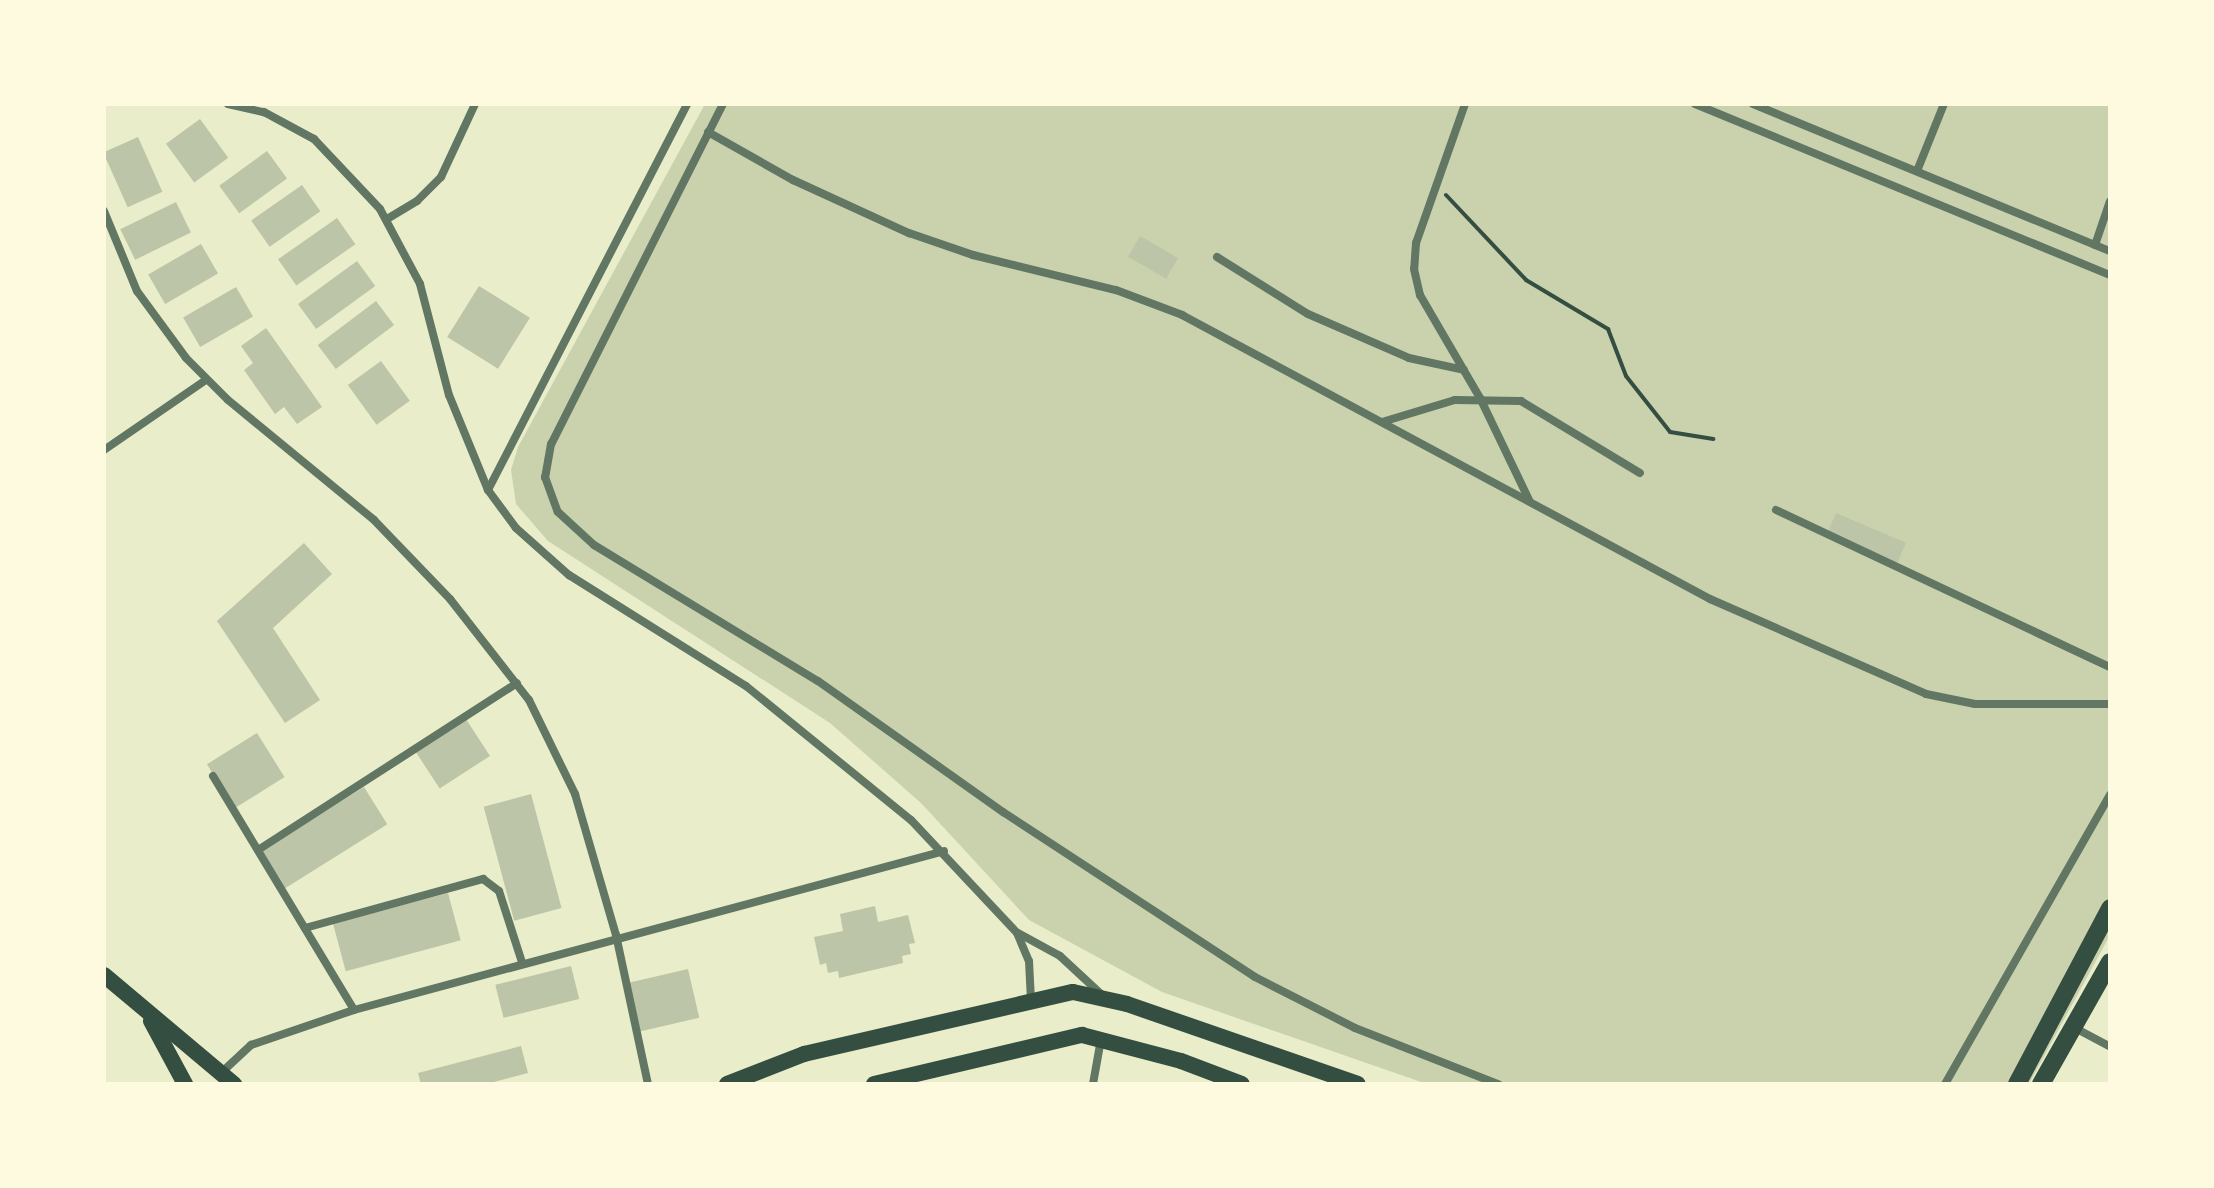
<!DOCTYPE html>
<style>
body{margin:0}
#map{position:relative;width:2214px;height:1188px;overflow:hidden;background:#e9edc9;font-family:Literata,serif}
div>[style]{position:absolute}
.green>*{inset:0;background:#cad2ad}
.building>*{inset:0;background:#bcc5a7;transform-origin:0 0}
.path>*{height:4px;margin:-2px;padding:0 2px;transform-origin:2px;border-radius:2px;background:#344e41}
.minor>*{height:8px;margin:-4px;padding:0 4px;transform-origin:4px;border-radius:4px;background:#617663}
.secondary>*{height:16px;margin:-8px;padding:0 8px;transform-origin:8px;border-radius:8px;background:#344e41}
.primary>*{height:18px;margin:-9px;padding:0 9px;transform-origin:9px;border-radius:9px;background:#344e41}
span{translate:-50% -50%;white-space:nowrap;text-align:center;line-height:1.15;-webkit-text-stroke:8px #fefae0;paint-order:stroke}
.frame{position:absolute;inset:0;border:106px solid #fefae0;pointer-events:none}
</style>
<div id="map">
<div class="green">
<div style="clip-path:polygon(705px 104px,2110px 104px,2110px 935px,2029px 1084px,1427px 1084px,1162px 992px,1029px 920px,921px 803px,830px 723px,548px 541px,516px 504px,511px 470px,518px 447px)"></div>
</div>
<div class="building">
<div style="left:200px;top:119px;width:48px;height:42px;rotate:54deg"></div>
<div style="left:138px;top:137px;width:60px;height:38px;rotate:66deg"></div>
<div style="left:267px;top:151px;width:34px;height:59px;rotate:54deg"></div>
<div style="left:302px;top:185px;width:32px;height:62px;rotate:55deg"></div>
<div style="left:176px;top:202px;width:34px;height:62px;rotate:64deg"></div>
<div style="left:337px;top:218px;width:32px;height:72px;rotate:55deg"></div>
<div style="left:1140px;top:236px;width:44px;height:24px;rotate:30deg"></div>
<div style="left:201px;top:244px;width:34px;height:61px;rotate:60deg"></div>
<div style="left:357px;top:261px;width:31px;height:73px;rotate:54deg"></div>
<div style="left:479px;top:286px;width:60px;height:60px;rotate:32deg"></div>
<div style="left:236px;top:287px;width:34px;height:61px;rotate:60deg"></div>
<div style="left:376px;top:301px;width:30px;height:73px;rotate:53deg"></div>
<div style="clip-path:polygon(266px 328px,322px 407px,297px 424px,284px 407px,275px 414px,244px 370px,253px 363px,241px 346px)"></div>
<div style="left:381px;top:361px;width:49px;height:41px;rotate:54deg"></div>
<div style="left:1836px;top:513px;width:76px;height:24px;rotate:23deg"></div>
<div style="clip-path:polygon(304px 543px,332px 574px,273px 628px,320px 700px,285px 723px,217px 621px)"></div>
<div style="left:466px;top:719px;width:44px;height:60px;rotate:57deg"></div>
<div style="left:257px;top:733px;width:52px;height:59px;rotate:58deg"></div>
<div style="left:364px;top:787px;width:44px;height:121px;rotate:58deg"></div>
<div style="left:531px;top:794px;width:118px;height:49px;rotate:75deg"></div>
<div style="left:448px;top:893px;width:49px;height:119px;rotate:75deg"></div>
<div style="clip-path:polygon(875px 906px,878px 922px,908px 915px,915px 943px,909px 944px,911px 954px,902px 956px,903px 963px,839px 978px,838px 971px,828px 973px,826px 963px,820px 965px,814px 937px,843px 931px,840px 914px)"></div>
<div style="left:571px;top:966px;width:34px;height:78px;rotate:76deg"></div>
<div style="left:688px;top:969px;width:50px;height:62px;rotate:77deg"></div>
<div style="clip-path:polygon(521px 1046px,528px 1073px,486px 1084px,421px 1084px,418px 1073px)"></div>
</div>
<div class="path">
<div style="left:1446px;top:195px;width:117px;rotate:46.7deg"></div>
<div style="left:1526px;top:280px;width:96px;rotate:30.9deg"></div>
<div style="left:1608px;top:329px;width:50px;rotate:69deg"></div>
<div style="left:1626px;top:376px;width:71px;rotate:51.8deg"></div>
<div style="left:1670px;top:432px;width:44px;rotate:9.2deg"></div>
</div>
<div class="minor">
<div style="left:228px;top:104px;width:37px;rotate:13deg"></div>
<div style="left:264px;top:112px;width:57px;rotate:28.4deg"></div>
<div style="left:314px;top:139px;width:96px;rotate:46.7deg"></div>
<div style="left:380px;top:209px;width:85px;rotate:61.9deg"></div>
<div style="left:420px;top:284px;width:115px;rotate:75.4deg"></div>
<div style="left:449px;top:395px;width:103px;rotate:67.7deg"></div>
<div style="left:488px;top:490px;width:47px;rotate:53.6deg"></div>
<div style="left:516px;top:528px;width:71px;rotate:41.6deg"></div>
<div style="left:569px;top:575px;width:209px;rotate:32.1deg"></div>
<div style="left:746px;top:686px;width:213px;rotate:39.1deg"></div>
<div style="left:911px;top:820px;width:155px;rotate:46.8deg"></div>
<div style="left:1017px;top:933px;width:30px;rotate:67deg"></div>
<div style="left:1029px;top:961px;width:40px;rotate:87.1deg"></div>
<div style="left:723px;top:104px;width:381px;rotate:116.8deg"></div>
<div style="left:551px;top:444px;width:34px;rotate:100deg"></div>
<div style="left:545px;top:477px;width:37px;rotate:70deg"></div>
<div style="left:558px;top:512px;width:49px;rotate:42.5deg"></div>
<div style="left:594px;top:545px;width:262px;rotate:31.3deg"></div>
<div style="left:818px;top:681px;width:227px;rotate:35.3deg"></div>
<div style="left:1003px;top:812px;width:301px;rotate:33.2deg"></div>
<div style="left:1255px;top:977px;width:112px;rotate:27deg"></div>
<div style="left:1355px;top:1028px;width:154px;rotate:21.4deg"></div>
<div style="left:1465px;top:104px;width:147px;rotate:109.4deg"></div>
<div style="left:1416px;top:243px;width:26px;rotate:94deg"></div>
<div style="left:1414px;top:269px;width:27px;rotate:77deg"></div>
<div style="left:1420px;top:295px;width:119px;rotate:59.8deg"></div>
<div style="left:1480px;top:398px;width:115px;rotate:64.3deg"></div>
<div style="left:1695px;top:104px;width:449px;rotate:22.4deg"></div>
<div style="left:1753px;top:104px;width:386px;rotate:22.4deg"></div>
<div style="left:708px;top:132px;width:98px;rotate:29.5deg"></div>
<div style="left:793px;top:180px;width:128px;rotate:24.6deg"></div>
<div style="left:909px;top:233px;width:68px;rotate:19deg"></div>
<div style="left:973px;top:255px;width:147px;rotate:13.8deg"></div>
<div style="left:1116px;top:290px;width:71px;rotate:20.7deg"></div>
<div style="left:1182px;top:315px;width:600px;rotate:28.27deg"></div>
<div style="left:1710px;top:599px;width:236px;rotate:23.7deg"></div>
<div style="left:1926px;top:694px;width:50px;rotate:11.5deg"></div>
<div style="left:1975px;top:704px;width:135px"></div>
<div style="left:1917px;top:171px;width:72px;rotate:-68.1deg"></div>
<div style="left:104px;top:211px;width:87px;rotate:67.6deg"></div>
<div style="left:137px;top:291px;width:83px;rotate:53.8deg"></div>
<div style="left:186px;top:358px;width:59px;rotate:45deg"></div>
<div style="left:228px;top:400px;width:189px;rotate:39.4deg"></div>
<div style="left:374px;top:520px;width:110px;rotate:46.1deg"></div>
<div style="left:450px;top:599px;width:128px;rotate:52deg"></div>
<div style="left:529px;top:700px;width:105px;rotate:63.9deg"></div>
<div style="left:575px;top:794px;width:147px;rotate:73.8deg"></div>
<div style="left:616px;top:935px;width:152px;rotate:77.9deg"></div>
<div style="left:387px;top:219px;width:35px;rotate:-31deg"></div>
<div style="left:417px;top:201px;width:34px;rotate:-45deg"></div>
<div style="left:441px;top:177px;width:81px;rotate:-65deg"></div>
<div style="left:2095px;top:245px;width:46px;rotate:-71.2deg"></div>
<div style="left:1217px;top:257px;width:107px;rotate:32.1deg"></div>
<div style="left:1308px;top:314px;width:110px;rotate:23.5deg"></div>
<div style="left:1409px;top:358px;width:56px;rotate:12.3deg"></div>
<div style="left:1382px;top:422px;width:76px;rotate:-16.8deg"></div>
<div style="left:1455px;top:400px;width:66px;rotate:0.9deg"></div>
<div style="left:1521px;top:401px;width:139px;rotate:31.2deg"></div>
<div style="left:104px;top:450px;width:124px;rotate:-34.5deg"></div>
<div style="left:488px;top:490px;width:434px;rotate:-62.7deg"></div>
<div style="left:1776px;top:510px;width:369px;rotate:25.2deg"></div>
<div style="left:213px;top:776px;width:273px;rotate:58.9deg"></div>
<div style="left:258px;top:850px;width:308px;rotate:-32.8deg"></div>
<div style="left:305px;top:928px;width:185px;rotate:-15.4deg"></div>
<div style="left:483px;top:879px;width:20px;rotate:37deg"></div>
<div style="left:499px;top:891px;width:75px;rotate:72.1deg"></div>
<div style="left:1018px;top:933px;width:48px;rotate:28.7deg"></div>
<div style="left:1060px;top:956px;width:57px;rotate:42.9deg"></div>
<div style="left:2075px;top:1028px;width:40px;rotate:28deg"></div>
<div style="left:222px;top:1072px;width:40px;rotate:-43deg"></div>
<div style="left:251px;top:1045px;width:109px;rotate:-18.8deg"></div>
<div style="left:354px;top:1010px;width:611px;rotate:-15.08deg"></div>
<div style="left:1093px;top:1084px;width:46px;rotate:-79.9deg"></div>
<div style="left:1945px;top:1084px;width:333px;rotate:-60.3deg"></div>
</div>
<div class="secondary">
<div style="left:104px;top:975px;width:170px;rotate:40deg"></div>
<div style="left:151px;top:1021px;width:72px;rotate:61.6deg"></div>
<div style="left:727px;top:1084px;width:83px;rotate:-21.3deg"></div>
<div style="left:804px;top:1054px;width:276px;rotate:-13deg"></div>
<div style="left:1073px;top:992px;width:55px;rotate:12.5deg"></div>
<div style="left:1127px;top:1004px;width:244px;rotate:19.1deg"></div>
<div style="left:874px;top:1084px;width:214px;rotate:-13.3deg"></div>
<div style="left:1082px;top:1035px;width:102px;rotate:14.7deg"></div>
<div style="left:1181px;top:1061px;width:65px;rotate:20.7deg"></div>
</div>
<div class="primary">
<div style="left:2017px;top:1084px;width:199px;rotate:-62.1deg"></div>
<div style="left:2041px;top:1084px;width:140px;rotate:-60.5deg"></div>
</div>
<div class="frame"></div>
</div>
